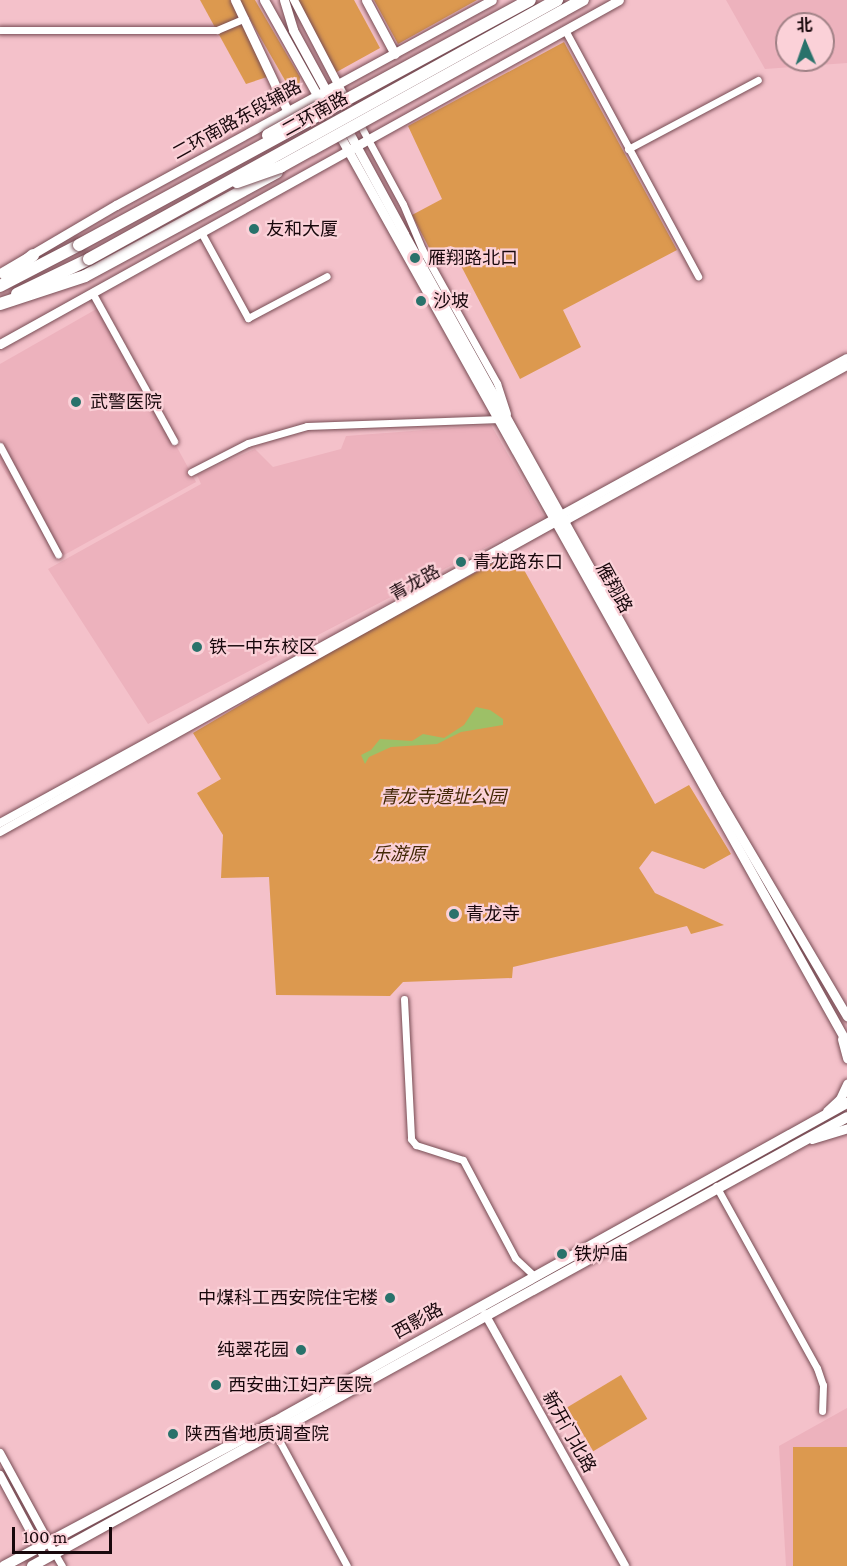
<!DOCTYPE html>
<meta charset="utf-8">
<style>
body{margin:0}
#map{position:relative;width:847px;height:1566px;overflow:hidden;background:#f4c1ca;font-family:"Crimson Pro","Noto Sans SC",serif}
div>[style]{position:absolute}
.built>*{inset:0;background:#edb2bd}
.green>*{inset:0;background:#dc994f;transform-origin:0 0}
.water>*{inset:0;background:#9dc067}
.roads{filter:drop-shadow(0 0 2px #774c54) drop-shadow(0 0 2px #774c54)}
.minor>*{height:7px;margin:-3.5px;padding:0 3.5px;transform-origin:3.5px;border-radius:3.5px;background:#fff}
.tertiary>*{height:8px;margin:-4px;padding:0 4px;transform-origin:4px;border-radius:4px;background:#fff}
.secondary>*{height:9px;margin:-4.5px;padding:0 4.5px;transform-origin:4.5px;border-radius:4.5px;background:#fff}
.primary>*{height:10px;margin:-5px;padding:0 5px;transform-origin:5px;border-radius:5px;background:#fff}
.trunk>*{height:12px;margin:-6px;padding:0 6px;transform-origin:6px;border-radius:6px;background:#fff}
.bridges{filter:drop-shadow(0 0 2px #774c54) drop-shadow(0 0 2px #774c54)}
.trunk-bridge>*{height:12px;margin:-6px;padding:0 6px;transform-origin:6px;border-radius:6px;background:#fff}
.dots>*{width:16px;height:16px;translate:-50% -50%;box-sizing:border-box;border:3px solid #fbd1d8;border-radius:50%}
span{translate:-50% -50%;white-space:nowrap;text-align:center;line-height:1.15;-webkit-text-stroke:4.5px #fbd1d8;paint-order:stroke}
.street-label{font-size:18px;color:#18080c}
.poi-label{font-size:18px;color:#18080c}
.left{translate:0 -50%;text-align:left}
.right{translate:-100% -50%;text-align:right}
.park-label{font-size:18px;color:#432806;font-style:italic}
.north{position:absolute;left:775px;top:12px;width:60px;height:60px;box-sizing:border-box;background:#fbd1d8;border:2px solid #a08186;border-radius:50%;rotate:358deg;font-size:16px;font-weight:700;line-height:24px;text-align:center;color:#18080c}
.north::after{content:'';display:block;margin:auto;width:21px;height:27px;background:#29726b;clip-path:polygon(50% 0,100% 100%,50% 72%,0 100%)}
.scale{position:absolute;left:12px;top:1527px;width:100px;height:27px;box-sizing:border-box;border:3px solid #18080c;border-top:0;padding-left:8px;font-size:18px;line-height:21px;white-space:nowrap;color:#18080c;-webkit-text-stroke:4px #fbd1d8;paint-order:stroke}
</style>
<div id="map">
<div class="built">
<div style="clip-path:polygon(evenodd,726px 0,847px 0,847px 63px,765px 69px,726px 0,787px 24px,823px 24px,823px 60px,787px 60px,787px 24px)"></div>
<div style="clip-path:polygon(100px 307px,196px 482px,57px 559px,0 463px,0 364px)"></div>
<div style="clip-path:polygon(491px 425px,544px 517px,148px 724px,48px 569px,201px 484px,197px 475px,255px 449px,273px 467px,341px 449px,346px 436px)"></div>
<div style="clip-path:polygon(847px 1408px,847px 1566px,786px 1566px,779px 1446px)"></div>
</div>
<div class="green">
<div style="clip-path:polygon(200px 0,230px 0,270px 76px,246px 84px)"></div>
<div style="clip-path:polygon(239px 0,255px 0,300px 77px,299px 91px,294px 96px)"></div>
<div style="clip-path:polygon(298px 0,354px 0,380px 48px,333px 74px)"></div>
<div style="clip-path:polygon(374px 0,477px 0,398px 44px)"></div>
<div style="clip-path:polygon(564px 42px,677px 250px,563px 310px,581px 347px,520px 379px,458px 260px,438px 265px,412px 215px,442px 199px,408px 126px)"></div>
<div style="clip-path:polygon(514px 552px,655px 804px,689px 785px,731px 854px,704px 869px,652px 851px,639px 868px,655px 893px,724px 925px,691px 934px,687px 926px,513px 967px,512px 978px,403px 982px,390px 996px,276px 995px,269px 877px,221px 878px,223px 835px,197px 793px,221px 779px,193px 733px,362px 633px)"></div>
<div style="left:621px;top:1375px;width:51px;height:63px;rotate:59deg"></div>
<div style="left:847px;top:1447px;width:119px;height:54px;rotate:90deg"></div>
</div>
<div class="water">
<div style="clip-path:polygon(476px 707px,490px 710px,503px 719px,503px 725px,461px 732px,437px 744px,391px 747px,369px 757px,365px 764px,361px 755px,371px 750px,380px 739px,412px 741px,423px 734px,444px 738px,464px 725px)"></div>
</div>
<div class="roads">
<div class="minor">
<div style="left:0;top:30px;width:217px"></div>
<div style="left:217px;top:30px;width:30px;rotate:-23deg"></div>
<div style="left:565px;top:30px;width:280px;rotate:61.6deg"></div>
<div style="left:338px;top:84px;width:136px;rotate:61.6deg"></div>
<div style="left:403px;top:204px;width:49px;rotate:67.1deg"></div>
<div style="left:422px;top:249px;width:154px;rotate:60.8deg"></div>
<div style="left:497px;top:383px;width:32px;rotate:72deg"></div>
<div style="left:628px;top:149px;width:147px;rotate:-28deg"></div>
<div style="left:202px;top:234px;width:96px;rotate:61.3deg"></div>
<div style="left:248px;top:318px;width:89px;rotate:-28deg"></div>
<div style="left:93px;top:294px;width:168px;rotate:61.1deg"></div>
<div style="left:0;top:446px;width:123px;rotate:61.8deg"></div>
<div style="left:191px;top:472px;width:64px;rotate:-27deg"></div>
<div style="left:248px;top:443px;width:61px;rotate:-16.1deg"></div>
<div style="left:307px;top:426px;width:193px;rotate:-2.1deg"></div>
<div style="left:404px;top:999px;width:140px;rotate:87.1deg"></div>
<div style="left:411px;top:1139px;width:8px;rotate:50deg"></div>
<div style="left:416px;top:1145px;width:49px;rotate:17.7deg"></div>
<div style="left:463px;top:1160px;width:111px;rotate:62deg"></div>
<div style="left:515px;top:1258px;width:26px;rotate:43deg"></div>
<div style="left:716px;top:1186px;width:208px;rotate:61deg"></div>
<div style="left:817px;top:1368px;width:18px;rotate:71deg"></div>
<div style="left:823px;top:1385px;width:26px;rotate:92deg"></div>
<div style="left:274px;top:1431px;width:153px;rotate:61.6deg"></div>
<div style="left:55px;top:1554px;width:14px;rotate:60deg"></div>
</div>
<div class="tertiary">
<div style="left:294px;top:0;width:95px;rotate:62.4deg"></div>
<div style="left:0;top:823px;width:966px;rotate:-28.77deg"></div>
<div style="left:0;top:832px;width:639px;rotate:-29.13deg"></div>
<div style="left:558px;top:521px;width:9px;rotate:-6deg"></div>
<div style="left:567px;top:520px;width:320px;rotate:-28.8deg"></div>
<div style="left:485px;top:1314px;width:288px;rotate:60.9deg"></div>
<div style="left:0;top:1453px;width:115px;rotate:61.4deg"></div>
<div style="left:0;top:1475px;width:95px;rotate:61.8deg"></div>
</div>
<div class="secondary">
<div style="left:235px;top:0;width:124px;rotate:64.7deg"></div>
<div style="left:264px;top:0;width:1195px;rotate:60.8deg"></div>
<div style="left:284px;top:0;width:31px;rotate:73deg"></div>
<div style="left:293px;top:30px;width:232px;rotate:61.4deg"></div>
<div style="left:404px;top:234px;width:641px;rotate:60.88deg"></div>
<div style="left:716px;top:794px;width:258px;rotate:59.5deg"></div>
<div style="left:366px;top:0;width:61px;rotate:61.8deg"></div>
<div style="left:0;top:273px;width:134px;rotate:-30.4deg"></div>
<div style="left:116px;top:205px;width:428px;rotate:-28.6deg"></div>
<div style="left:0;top:344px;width:708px;rotate:-29.06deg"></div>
<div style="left:842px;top:1039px;width:20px;rotate:75deg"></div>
<div style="left:827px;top:1111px;width:18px;rotate:-43deg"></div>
<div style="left:840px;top:1099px;width:17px;rotate:-65deg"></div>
<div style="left:812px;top:1139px;width:37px;rotate:-17deg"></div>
</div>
<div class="primary">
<div style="left:4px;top:1566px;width:306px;rotate:-28.1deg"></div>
<div style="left:274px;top:1422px;width:656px;rotate:-29.11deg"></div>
<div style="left:32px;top:1566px;width:930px;rotate:-28.85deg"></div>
</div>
<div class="trunk">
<div style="left:7px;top:277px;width:34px;rotate:-40deg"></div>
<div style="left:0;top:286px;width:89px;rotate:-27.4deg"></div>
<div style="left:17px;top:294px;width:80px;rotate:-25.9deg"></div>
<div style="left:0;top:304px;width:89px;rotate:-18.2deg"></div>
<div style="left:85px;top:276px;width:218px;rotate:-28.4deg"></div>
</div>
</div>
<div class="bridges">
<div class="trunk-bridge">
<div style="left:268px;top:135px;width:57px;rotate:-29.2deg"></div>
<div style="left:237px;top:182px;width:46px;rotate:-19.2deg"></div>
<div style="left:280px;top:167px;width:346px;rotate:-28.9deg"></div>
<div style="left:79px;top:245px;width:513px;rotate:-28.51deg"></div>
<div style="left:89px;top:259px;width:535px;rotate:-28.96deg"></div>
</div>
</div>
<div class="dots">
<div style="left:254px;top:229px;background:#29726b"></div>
<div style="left:415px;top:258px;background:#29726b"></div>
<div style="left:421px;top:301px;background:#29726b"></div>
<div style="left:76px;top:402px;background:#29726b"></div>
<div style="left:461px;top:562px;background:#29726b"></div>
<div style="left:197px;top:647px;background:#29726b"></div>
<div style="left:454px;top:914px;background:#29726b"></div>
<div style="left:562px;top:1254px;background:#29726b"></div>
<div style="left:390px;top:1298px;background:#29726b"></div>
<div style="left:301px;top:1350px;background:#29726b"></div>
<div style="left:216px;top:1385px;background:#29726b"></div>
<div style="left:173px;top:1434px;background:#29726b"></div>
</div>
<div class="street-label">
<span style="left:315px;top:114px;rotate:-29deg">二环南路</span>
<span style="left:237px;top:120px;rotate:-29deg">二环南路东段辅路</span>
<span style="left:415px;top:583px;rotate:-29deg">青龙路</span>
<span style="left:614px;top:588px;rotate:61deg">雁翔路</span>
<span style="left:418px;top:1321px;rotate:-29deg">西影路</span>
<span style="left:569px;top:1432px;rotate:61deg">新开门北路</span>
</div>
<div class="poi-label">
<span class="left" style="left:266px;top:229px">友和大厦</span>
<span class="left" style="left:428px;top:258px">雁翔路北口</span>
<span class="left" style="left:433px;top:301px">沙坡</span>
<span class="left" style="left:90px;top:402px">武警医院</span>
<span class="left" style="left:473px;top:562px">青龙路东口</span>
<span class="left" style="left:209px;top:647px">铁一中东校区</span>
<span class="left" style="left:466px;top:914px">青龙寺</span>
<span class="left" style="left:574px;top:1254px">铁炉庙</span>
<span class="right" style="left:378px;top:1298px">中煤科工西安院住宅楼</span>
<span class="right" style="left:289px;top:1350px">纯翠花园</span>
<span class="left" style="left:228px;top:1385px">西安曲江妇产医院</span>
<span class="left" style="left:185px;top:1434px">陕西省地质调查院</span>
</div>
<div class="park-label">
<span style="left:443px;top:797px">青龙寺遗址公园</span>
<span style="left:399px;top:854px">乐游原</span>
</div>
<div class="north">北</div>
<div class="scale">100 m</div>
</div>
